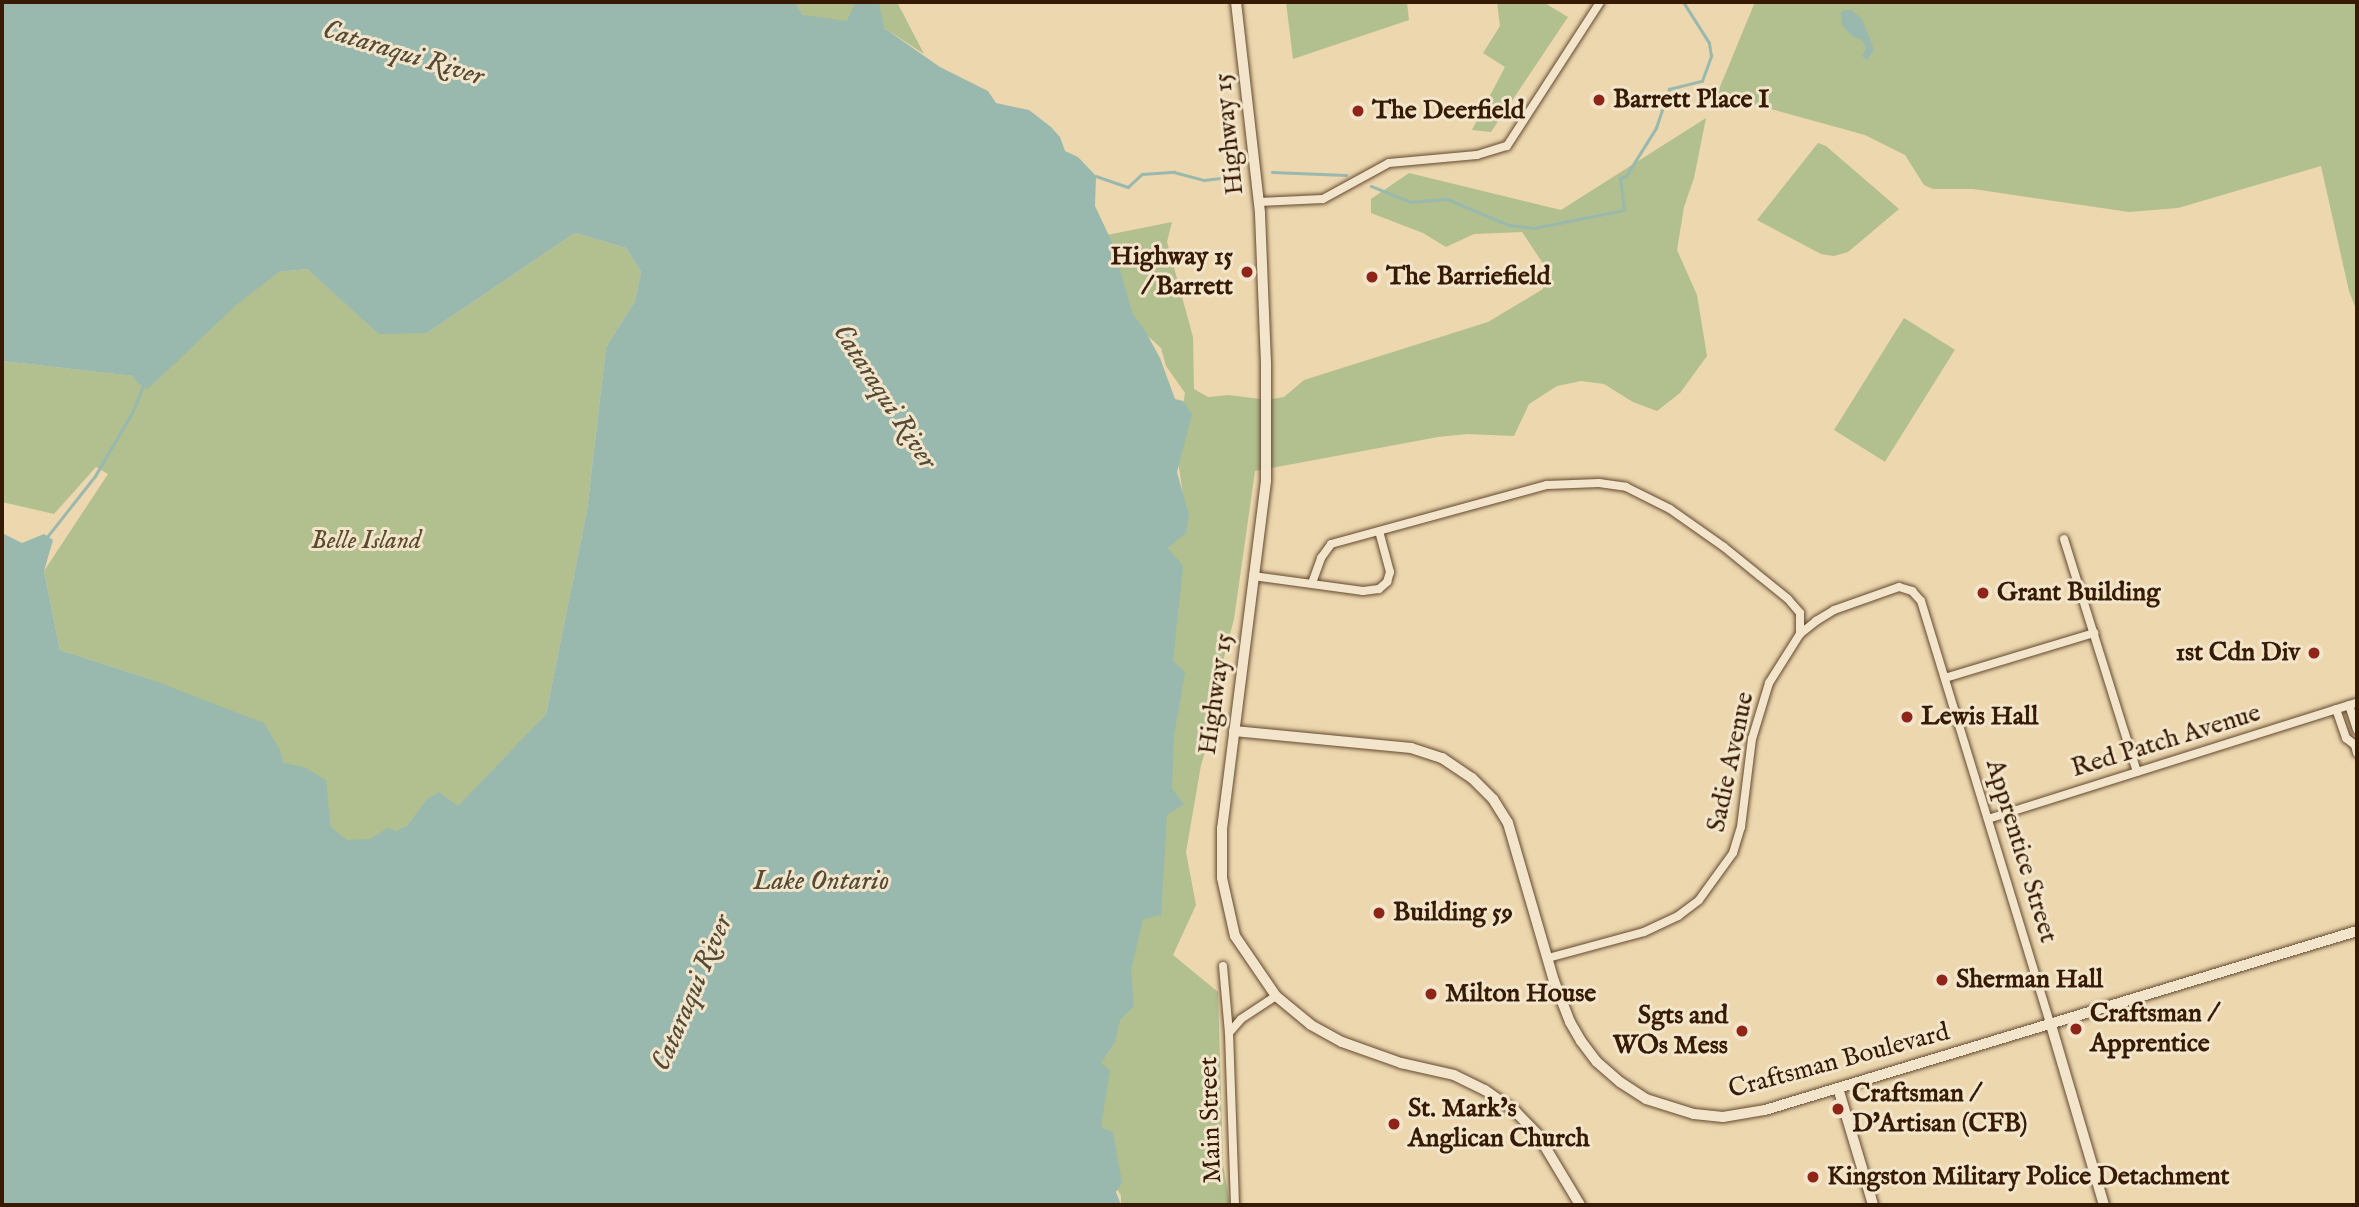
<!DOCTYPE html>
<style>
body{margin:0}
#map{position:relative;width:2359px;height:1207px;overflow:hidden;background:#ecd7af;font-family:"IM FELL English",serif}
div>[style]{position:absolute}
.green>*{inset:0;background:#b2bf8f;transform-origin:0 0}
.water>*{inset:0;background:#99b9ae}
.stream>*{height:2.5px;margin:-1.25px;padding:0 1.25px;transform-origin:1.25px;border-radius:1.25px;background:#99b9ae}
.roads{filter:drop-shadow(0 0 2px #64492e) drop-shadow(0 0 2px #64492e)}
.street>*{height:8px;margin:-4px;padding:0 4px;transform-origin:4px;border-radius:4px;background:#f3e5cb}
.secondary>*{height:10px;margin:-5px;padding:0 5px;transform-origin:5px;border-radius:5px;background:#f3e5cb}
.dots>*{width:19px;height:19px;translate:-50% -50%;box-sizing:border-box;border:4px solid #f3e5cb;border-radius:50%}
span{translate:-50% -50%;white-space:nowrap;text-align:center;line-height:1.15;-webkit-text-stroke:6px #f3e5cb;paint-order:stroke}
.poi-label{font-size:26px;color:#361a03;font-weight:700}
.left{translate:0 -50%;text-align:left}
.right{translate:-100% -50%;text-align:right}
.street-label{font-size:26px;color:#361a03}
.park-label{font-size:26px;color:#5b4c2d;font-style:italic}
.water-label{font-size:28px;color:#544a36;font-style:italic}
.frame{position:absolute;inset:0;border:4px solid #361a03;pointer-events:none}
</style>
<div id="map">
<div class="green">
<div style="clip-path:polygon(795px 2px,897px 2px,924px 54px,884px 28px,833px 37px,803px 15px)"></div>
<div style="clip-path:polygon(1286px 2px,1407px 2px,1409px 20px,1293px 59px)"></div>
<div style="clip-path:polygon(1497px 2px,1543px 2px,1568px 17px,1491px 132px,1472px 130px,1505px 67px,1483px 53px,1500px 26px)"></div>
<div style="clip-path:polygon(1755px 2px,2357px 2px,2357px 312px,2349px 291px,2321px 166px,2178px 208px,2129px 212px,1973px 189px,1933px 189px,1924px 185px,1905px 155px,1865px 135px,1717px 94px)"></div>
<div style="clip-path:polygon(1706px 118px,1694px 178px,1684px 207px,1677px 250px,1697px 295px,1707px 356px,1680px 393px,1657px 411px,1633px 402px,1604px 384px,1581px 381px,1557px 386px,1529px 404px,1514px 436px,1467px 434px,1438px 437px,1255px 471px,1234px 619px,1223px 661px,1218px 710px,1201px 765px,1186px 852px,1196px 905px,1173px 955px,1218px 992px,1223px 1164px,1230px 1205px,1121px 1205px,1121px 1196px,1109px 1175px,1086px 1112px,1170px 579px,1168px 536px,1184px 502px,1176px 447px,1185px 393px,1166px 366px,1161px 348px,1139px 328px,1114px 295px,1107px 235px,1172px 222px,1167px 242px,1193px 337px,1194px 389px,1208px 397px,1229px 395px,1267px 400px,1284px 397px,1304px 380px,1488px 322px,1543px 289px,1542px 262px,1522px 232px,1474px 234px,1446px 247px,1423px 233px,1371px 213px,1371px 199px,1409px 173px,1561px 210px)"></div>
<div style="clip-path:polygon(1818px 143px,1826px 146px,1899px 209px,1848px 252px,1834px 256px,1821px 254px,1757px 220px)"></div>
<div style="clip-path:polygon(575px 233px,626px 248px,641px 272px,635px 301px,606px 347px,587px 510px,546px 714px,458px 807px,408px 825px,377px 842px,342px 848px,282px 763px,150px 679px,60px 650px,44px 571px,108px 474px,96px 467px,54px 514px,2px 502px,2px 361px,134px 376px,279px 272px,307px 269px,379px 333px,427px 333px)"></div>
<div style="left:1904px;top:318px;width:60px;height:132px;rotate:32deg"></div>
</div>
<div class="water">
<div style="clip-path:polygon(2px 2px,795px 2px,803px 15px,847px 21px,855px 2px,879px 2px,884px 28px,940px 67px,988px 91px,996px 103px,1029px 110px,1051px 127px,1060px 137px,1065px 151px,1078px 157px,1096px 176px,1095px 206px,1112px 242px,1133px 315px,1143px 327px,1160px 358px,1175px 399px,1183px 401px,1192px 414px,1177px 472px,1189px 515px,1186px 533px,1168px 548px,1183px 566px,1173px 661px,1185px 672px,1174px 736px,1172px 789px,1184px 804px,1167px 815px,1161px 915px,1143px 919px,1131px 970px,1134px 1006px,1120px 1020px,1115px 1042px,1101px 1063px,1110px 1070px,1101px 1127px,1113px 1132px,1122px 1183px,1116px 1192px,1121px 1205px,2px 1205px,2px 533px,22px 543px,44px 534px,53px 540px,44px 571px,60px 650px,150px 679px,264px 723px,280px 750px,283px 763px,304px 767px,326px 780px,331px 827px,347px 840px,370px 839px,388px 828px,396px 831px,408px 825px,427px 799px,439px 792px,458px 806px,546px 714px,587px 510px,606px 347px,635px 301px,641px 272px,626px 248px,575px 233px,427px 333px,379px 334px,307px 269px,279px 272px,235px 306px,148px 389px,137px 383px,133px 376px,2px 361px)"></div>
<div style="clip-path:polygon(1844px 10px,1851px 10px,1862px 19px,1874px 50px,1867px 60px,1862px 56px,1866px 49px,1863px 41px,1851px 35px,1842px 25px,1841px 12px)"></div>
</div>
<div class="stream">
<div style="left:1272px;top:172px;width:74px;rotate:2.3deg"></div>
<div style="left:1096px;top:176px;width:34px;rotate:19deg"></div>
<div style="left:1128px;top:187px;width:19px;rotate:-43deg"></div>
<div style="left:1142px;top:174px;width:32px;rotate:-4deg"></div>
<div style="left:1174px;top:172px;width:31px;rotate:15deg"></div>
<div style="left:1204px;top:180px;width:31px;rotate:-7deg"></div>
<div style="left:1371px;top:186px;width:43px;rotate:21.8deg"></div>
<div style="left:1411px;top:202px;width:36px;rotate:-5deg"></div>
<div style="left:1447px;top:199px;width:67px;rotate:22.8deg"></div>
<div style="left:1509px;top:225px;width:25px;rotate:7deg"></div>
<div style="left:1534px;top:228px;width:92px;rotate:-11.3deg"></div>
<div style="left:1624px;top:210px;width:32px;rotate:-97deg"></div>
<div style="left:1620px;top:178px;width:6px;rotate:-18deg"></div>
<div style="left:1626px;top:176px;width:57px;rotate:-58deg"></div>
<div style="left:1656px;top:128px;width:41px;rotate:-71.6deg"></div>
<div style="left:1669px;top:89px;width:34px;rotate:-14deg"></div>
<div style="left:1702px;top:81px;width:27px;rotate:-70deg"></div>
<div style="left:1711px;top:56px;width:13px;rotate:-99deg"></div>
<div style="left:1709px;top:43px;width:49px;rotate:-122.4deg"></div>
<div style="left:47px;top:537px;width:78px;rotate:-51.8deg"></div>
<div style="left:95px;top:476px;width:75px;rotate:-59.7deg"></div>
<div style="left:133px;top:411px;width:27px;rotate:-68deg"></div>
</div>
<div class="roads">
<div class="street">
<div style="left:1259px;top:202px;width:64px;rotate:-2.7deg"></div>
<div style="left:1323px;top:199px;width:75px;rotate:-28.6deg"></div>
<div style="left:1389px;top:163px;width:88px;rotate:-5.2deg"></div>
<div style="left:1477px;top:155px;width:31px;rotate:-17deg"></div>
<div style="left:1507px;top:146px;width:171px;rotate:-57.1deg"></div>
<div style="left:2064px;top:539px;width:244px;rotate:72.6deg"></div>
<div style="left:1253px;top:576px;width:111px;rotate:7.8deg"></div>
<div style="left:1363px;top:591px;width:16px;rotate:-7deg"></div>
<div style="left:1379px;top:589px;width:11px;rotate:-41deg"></div>
<div style="left:1387px;top:582px;width:10px;rotate:-73deg"></div>
<div style="left:1390px;top:572px;width:42px;rotate:-105deg"></div>
<div style="left:1312px;top:583px;width:27px;rotate:-70deg"></div>
<div style="left:1321px;top:558px;width:17px;rotate:-54deg"></div>
<div style="left:1331px;top:544px;width:224px;rotate:-15.3deg"></div>
<div style="left:1547px;top:485px;width:52px;rotate:-2.2deg"></div>
<div style="left:1599px;top:483px;width:27px;rotate:8deg"></div>
<div style="left:1626px;top:487px;width:49px;rotate:26.6deg"></div>
<div style="left:1670px;top:509px;width:66px;rotate:35.1deg"></div>
<div style="left:1724px;top:547px;width:82px;rotate:39.1deg"></div>
<div style="left:1788px;top:599px;width:18px;rotate:49deg"></div>
<div style="left:1800px;top:613px;width:21px;rotate:90deg"></div>
<div style="left:1945px;top:678px;width:156px;rotate:-16.8deg"></div>
<div style="left:2349px;top:705px;width:26px;rotate:72deg"></div>
<div style="left:2336px;top:709px;width:31px;rotate:71deg"></div>
<div style="left:2346px;top:738px;width:11px;rotate:38deg"></div>
<div style="left:2355px;top:745px;width:8px;rotate:76deg"></div>
<div style="left:1988px;top:819px;width:387px;rotate:-17.5deg"></div>
<div style="left:1548px;top:958px;width:99px;rotate:-15.2deg"></div>
<div style="left:1644px;top:932px;width:38px;rotate:-25deg"></div>
<div style="left:1678px;top:916px;width:26px;rotate:-37deg"></div>
<div style="left:1699px;top:900px;width:58px;rotate:-54.1deg"></div>
<div style="left:1733px;top:853px;width:27px;rotate:-73deg"></div>
<div style="left:1741px;top:827px;width:89px;rotate:-82.9deg"></div>
<div style="left:1752px;top:739px;width:59px;rotate:-73.1deg"></div>
<div style="left:1769px;top:683px;width:58px;rotate:-57.7deg"></div>
<div style="left:1800px;top:634px;width:21px;rotate:-39deg"></div>
<div style="left:1816px;top:621px;width:21px;rotate:-31deg"></div>
<div style="left:1834px;top:610px;width:69px;rotate:-19.5deg"></div>
<div style="left:1899px;top:587px;width:14px;rotate:17deg"></div>
<div style="left:1912px;top:591px;width:13px;rotate:48deg"></div>
<div style="left:1921px;top:601px;width:443px;rotate:73deg"></div>
<div style="left:1223px;top:966px;width:67px;rotate:84.9deg"></div>
<div style="left:1229px;top:1033px;width:172px;rotate:88deg"></div>
<div style="left:1229px;top:1033px;width:18px;rotate:-49deg"></div>
<div style="left:1241px;top:1019px;width:42px;rotate:-33.3deg"></div>
</div>
<div class="secondary">
<div style="left:1236px;top:2px;width:213px;rotate:83.5deg"></div>
<div style="left:1260px;top:214px;width:150px;rotate:87.7deg"></div>
<div style="left:1266px;top:364px;width:117px;rotate:90deg"></div>
<div style="left:1266px;top:481px;width:350px;rotate:97.2deg"></div>
<div style="left:1222px;top:828px;width:50px;rotate:90deg"></div>
<div style="left:1222px;top:878px;width:59px;rotate:77.4deg"></div>
<div style="left:1235px;top:936px;width:73px;rotate:55.7deg"></div>
<div style="left:1276px;top:996px;width:45px;rotate:39.6deg"></div>
<div style="left:1311px;top:1025px;width:35px;rotate:29deg"></div>
<div style="left:1342px;top:1042px;width:63px;rotate:19.6deg"></div>
<div style="left:1401px;top:1063px;width:54px;rotate:12.8deg"></div>
<div style="left:1454px;top:1075px;width:34px;rotate:26deg"></div>
<div style="left:1485px;top:1090px;width:37px;rotate:35deg"></div>
<div style="left:1515px;top:1111px;width:33px;rotate:46deg"></div>
<div style="left:1538px;top:1135px;width:82px;rotate:59deg"></div>
<div style="left:1234px;top:731px;width:178px;rotate:5.5deg"></div>
<div style="left:1411px;top:748px;width:33px;rotate:18deg"></div>
<div style="left:1442px;top:758px;width:36px;rotate:34deg"></div>
<div style="left:1472px;top:778px;width:30px;rotate:45deg"></div>
<div style="left:1493px;top:799px;width:28px;rotate:58deg"></div>
<div style="left:1508px;top:823px;width:165px;rotate:73.8deg"></div>
<div style="left:1554px;top:981px;width:44px;rotate:68.7deg"></div>
<div style="left:1570px;top:1022px;width:22px;rotate:60deg"></div>
<div style="left:1581px;top:1041px;width:26px;rotate:53deg"></div>
<div style="left:1597px;top:1062px;width:30px;rotate:41deg"></div>
<div style="left:1620px;top:1082px;width:31px;rotate:33deg"></div>
<div style="left:1646px;top:1099px;width:50px;rotate:17.4deg"></div>
<div style="left:1694px;top:1114px;width:29px;rotate:6deg"></div>
<div style="left:1723px;top:1117px;width:43px;rotate:-9.5deg"></div>
<div style="left:1765px;top:1110px;width:618px;rotate:-16.82deg"></div>
<div style="left:2051px;top:1025px;width:188px;rotate:73.6deg"></div>
<div style="left:1838px;top:1088px;width:122px;rotate:73.3deg"></div>
</div>
</div>
<div class="dots">
<div style="left:1599px;top:100px;background:#8f2418"></div>
<div style="left:1358px;top:111px;background:#8f2418"></div>
<div style="left:1247px;top:272px;background:#8f2418"></div>
<div style="left:1372px;top:277px;background:#8f2418"></div>
<div style="left:1983px;top:593px;background:#8f2418"></div>
<div style="left:2314px;top:653px;background:#8f2418"></div>
<div style="left:1907px;top:717px;background:#8f2418"></div>
<div style="left:1379px;top:913px;background:#8f2418"></div>
<div style="left:1942px;top:980px;background:#8f2418"></div>
<div style="left:1431px;top:994px;background:#8f2418"></div>
<div style="left:2076px;top:1029px;background:#8f2418"></div>
<div style="left:1742px;top:1031px;background:#8f2418"></div>
<div style="left:1838px;top:1109px;background:#8f2418"></div>
<div style="left:1394px;top:1124px;background:#8f2418"></div>
<div style="left:1813px;top:1177px;background:#8f2418"></div>
</div>
<div class="poi-label">
<span class="left" style="left:1613px;top:100px">Barrett Place I</span>
<span class="left" style="left:1372px;top:111px">The Deerfield</span>
<span class="right" style="left:1233px;top:272px">Highway 15<br>/ Barrett</span>
<span class="left" style="left:1386px;top:277px">The Barriefield</span>
<span class="left" style="left:1997px;top:593px">Grant Building</span>
<span class="right" style="left:2300px;top:653px">1st Cdn Div</span>
<span class="left" style="left:1921px;top:717px">Lewis Hall</span>
<span class="left" style="left:1393px;top:913px">Building 59</span>
<span class="left" style="left:1956px;top:980px">Sherman Hall</span>
<span class="left" style="left:1445px;top:994px">Milton House</span>
<span class="left" style="left:2090px;top:1029px">Craftsman /<br>Apprentice</span>
<span class="right" style="left:1728px;top:1031px">Sgts and<br>WOs Mess</span>
<span class="left" style="left:1852px;top:1109px">Craftsman /<br>D'Artisan (CFB)</span>
<span class="left" style="left:1408px;top:1124px">St. Mark's<br>Anglican Church</span>
<span class="left" style="left:1827px;top:1177px">Kingston Military Police Detachment</span>
</div>
<div class="street-label">
<span style="left:1229px;top:134px;rotate:-96deg">Highway 15</span>
<span style="left:1216px;top:694px;rotate:-82deg">Highway 15</span>
<span style="left:2166px;top:741px;rotate:-17deg">Red Patch Avenue</span>
<span style="left:1731px;top:762px;rotate:-78deg">Sadie Avenue</span>
<span style="left:2021px;top:851px;rotate:73deg">Apprentice Street</span>
<span style="left:1839px;top:1061px;rotate:-15deg">Craftsman Boulevard</span>
<span style="left:1211px;top:1120px;rotate:-92deg">Main Street</span>
</div>
<div class="park-label">
<span style="left:366px;top:541px">Belle Island</span>
</div>
<div class="water-label">
<span style="left:403px;top:54px;rotate:17deg">Cataraqui River</span>
<span style="left:884px;top:397px;rotate:57deg">Cataraqui River</span>
<span style="left:821px;top:882px">Lake Ontario</span>
<span style="left:693px;top:993px;rotate:-67deg">Cataraqui River</span>
</div>
<div class="frame"></div>
</div>
